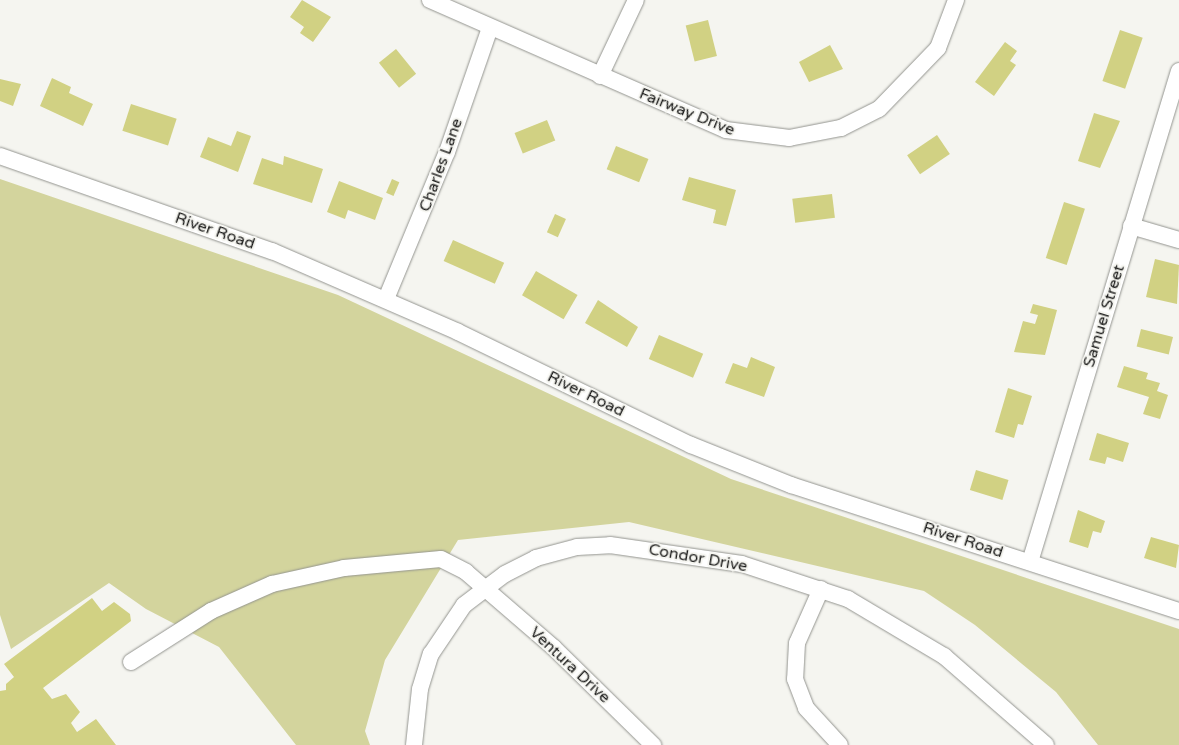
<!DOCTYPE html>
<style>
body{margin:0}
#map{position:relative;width:1179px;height:745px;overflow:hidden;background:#f5f5f0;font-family:"Varela Round",sans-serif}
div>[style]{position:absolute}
.green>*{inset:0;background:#d3d49d}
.building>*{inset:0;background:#d1d183;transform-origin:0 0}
.roads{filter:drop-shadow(0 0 1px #93948f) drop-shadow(0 0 1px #93948f)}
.minor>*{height:16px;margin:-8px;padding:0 8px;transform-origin:8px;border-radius:8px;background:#fff}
span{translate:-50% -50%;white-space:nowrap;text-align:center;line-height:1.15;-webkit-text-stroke:4px #f5f5f0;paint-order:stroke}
.street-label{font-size:16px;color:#1a1a19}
</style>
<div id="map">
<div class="green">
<div style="clip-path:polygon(0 179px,338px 295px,731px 479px,1179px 629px,1179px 745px,1098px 745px,1056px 692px,975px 625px,924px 591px,629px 522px,458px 540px,385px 660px,365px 731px,370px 745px,296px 745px,219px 647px,146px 609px,109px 583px,11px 649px,0 615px)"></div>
</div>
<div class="building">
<div style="clip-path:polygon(302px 0,331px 17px,313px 42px,300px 33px,304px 27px,290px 17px)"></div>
<div style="left:708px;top:20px;width:37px;height:23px;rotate:76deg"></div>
<div style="left:1120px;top:30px;width:24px;height:54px;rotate:19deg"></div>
<div style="clip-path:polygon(1005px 42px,1017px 51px,1010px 61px,1016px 65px,994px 96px,975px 82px)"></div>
<div style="clip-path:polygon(830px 45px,843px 69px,809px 82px,799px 62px)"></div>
<div style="left:396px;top:49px;width:32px;height:22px;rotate:51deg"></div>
<div style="clip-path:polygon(52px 78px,71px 87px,69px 93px,93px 104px,83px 126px,40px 106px)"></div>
<div style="clip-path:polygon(0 79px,21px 84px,13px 106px,0 101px)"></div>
<div style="left:131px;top:104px;width:48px;height:28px;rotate:18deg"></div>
<div style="clip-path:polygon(1094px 113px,1120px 121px,1100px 168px,1078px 161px)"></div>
<div style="left:547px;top:120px;width:22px;height:35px;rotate:68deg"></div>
<div style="clip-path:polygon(237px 131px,251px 136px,238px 172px,200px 157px,208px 137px,231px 146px)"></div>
<div style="left:937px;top:135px;width:23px;height:36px;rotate:56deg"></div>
<div style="left:616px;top:146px;width:35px;height:25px;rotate:22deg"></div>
<div style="clip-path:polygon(284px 156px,323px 169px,312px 203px,253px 184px,262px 158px,283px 165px)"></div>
<div style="clip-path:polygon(689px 177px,736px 190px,726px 226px,713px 223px,716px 210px,682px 200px)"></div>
<div style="left:392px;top:179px;width:8px;height:15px;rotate:23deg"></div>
<div style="clip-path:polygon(339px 181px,383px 198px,375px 220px,348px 210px,345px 219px,327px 212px)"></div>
<div style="left:832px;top:194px;width:24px;height:40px;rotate:83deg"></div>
<div style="left:1064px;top:202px;width:22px;height:59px;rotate:18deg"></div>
<div style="left:555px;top:214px;width:12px;height:20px;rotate:24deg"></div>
<div style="left:453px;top:240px;width:56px;height:23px;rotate:24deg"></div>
<div style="clip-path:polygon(1155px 259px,1179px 265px,1177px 304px,1146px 297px)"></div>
<div style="left:536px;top:271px;width:48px;height:28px;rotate:30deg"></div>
<div style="clip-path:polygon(598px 300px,638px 327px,627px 347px,585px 323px)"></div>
<div style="clip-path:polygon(1033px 304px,1057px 310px,1045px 355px,1014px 352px,1023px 321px,1035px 324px,1038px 315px,1030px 313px)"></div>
<div style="left:1141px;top:329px;width:33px;height:18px;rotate:14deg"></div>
<div style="left:659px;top:335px;width:48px;height:26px;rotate:23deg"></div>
<div style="clip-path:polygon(751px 357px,775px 367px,764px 397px,725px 383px,733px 363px,747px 368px)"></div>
<div style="clip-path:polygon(1124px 366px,1148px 373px,1146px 379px,1160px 383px,1157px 391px,1168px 395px,1160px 419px,1143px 414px,1149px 397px,1117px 387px)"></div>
<div style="clip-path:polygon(1008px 388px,1032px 396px,1023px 425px,1018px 424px,1014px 438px,995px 432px)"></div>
<div style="clip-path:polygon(1097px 433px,1129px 443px,1123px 462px,1107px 457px,1105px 464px,1089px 460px)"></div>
<div style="left:976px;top:470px;width:34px;height:21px;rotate:17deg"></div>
<div style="clip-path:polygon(1078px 510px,1105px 521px,1101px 533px,1093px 531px,1088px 548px,1069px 542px)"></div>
<div style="clip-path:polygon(1151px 537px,1179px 545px,1176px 568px,1144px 558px)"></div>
<div style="clip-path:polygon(92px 598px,102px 611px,114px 602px,130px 614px,131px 621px,43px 688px,52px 699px,66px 694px,80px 712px,71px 723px,77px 732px,96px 719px,116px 745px,0 745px,0 691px,6px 690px,6px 684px,14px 677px,4px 664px)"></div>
</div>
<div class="roads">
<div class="minor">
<div style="left:430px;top:0;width:323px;rotate:23.7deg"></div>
<div style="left:726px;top:130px;width:64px;rotate:7.2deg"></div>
<div style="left:789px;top:138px;width:53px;rotate:-10.9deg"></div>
<div style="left:841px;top:128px;width:42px;rotate:-26.6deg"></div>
<div style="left:879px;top:109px;width:85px;rotate:-46deg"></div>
<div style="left:938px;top:48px;width:51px;rotate:-69.4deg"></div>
<div style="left:600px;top:76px;width:84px;rotate:-64.7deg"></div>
<div style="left:0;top:156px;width:288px;rotate:19.3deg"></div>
<div style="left:272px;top:251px;width:203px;rotate:23.5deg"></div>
<div style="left:458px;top:332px;width:259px;rotate:25.9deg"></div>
<div style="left:691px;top:445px;width:108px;rotate:21.8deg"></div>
<div style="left:791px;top:485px;width:408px;rotate:18deg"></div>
<div style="left:1131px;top:226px;width:50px;rotate:16.3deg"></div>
<div style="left:386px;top:299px;width:159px;rotate:-67.5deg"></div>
<div style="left:447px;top:152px;width:131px;rotate:-70.9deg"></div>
<div style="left:1030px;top:562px;width:513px;rotate:-73.12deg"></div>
<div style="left:821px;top:589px;width:59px;rotate:114deg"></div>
<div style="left:797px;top:643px;width:36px;rotate:93deg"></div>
<div style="left:795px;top:679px;width:31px;rotate:69deg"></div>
<div style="left:806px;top:708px;width:50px;rotate:47.4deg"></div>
<div style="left:131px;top:662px;width:95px;rotate:-32.5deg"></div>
<div style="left:211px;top:611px;width:67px;rotate:-23.9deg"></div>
<div style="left:272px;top:584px;width:74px;rotate:-12.5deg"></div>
<div style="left:344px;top:568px;width:97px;rotate:-5.3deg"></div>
<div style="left:441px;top:559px;width:28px;rotate:27deg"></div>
<div style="left:466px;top:572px;width:116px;rotate:40.8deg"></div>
<div style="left:554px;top:648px;width:139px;rotate:44.4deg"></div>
<div style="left:414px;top:745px;width:56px;rotate:-83.9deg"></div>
<div style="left:420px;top:689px;width:37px;rotate:-73deg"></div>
<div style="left:431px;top:654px;width:59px;rotate:-56deg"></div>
<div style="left:464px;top:605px;width:51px;rotate:-37.1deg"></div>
<div style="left:505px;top:574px;width:35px;rotate:-27deg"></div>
<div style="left:536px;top:558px;width:42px;rotate:-15deg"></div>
<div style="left:577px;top:547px;width:33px;rotate:-3deg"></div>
<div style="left:610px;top:545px;width:133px;rotate:8.2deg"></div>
<div style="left:742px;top:564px;width:112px;rotate:18.3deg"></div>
<div style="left:848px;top:599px;width:112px;rotate:30.7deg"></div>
<div style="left:944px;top:656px;width:135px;rotate:41.1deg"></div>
</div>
</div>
<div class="street-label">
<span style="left:687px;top:112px;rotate:22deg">Fairway Drive</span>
<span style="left:441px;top:165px;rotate:-70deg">Charles Lane</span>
<span style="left:215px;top:231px;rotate:19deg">River Road</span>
<span style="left:1104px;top:316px;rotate:-73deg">Samuel Street</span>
<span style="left:586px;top:394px;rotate:26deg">River Road</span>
<span style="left:963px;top:540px;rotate:18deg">River Road</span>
<span style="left:698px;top:558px;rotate:10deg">Condor Drive</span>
<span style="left:570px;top:665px;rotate:43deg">Ventura Drive</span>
</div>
</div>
